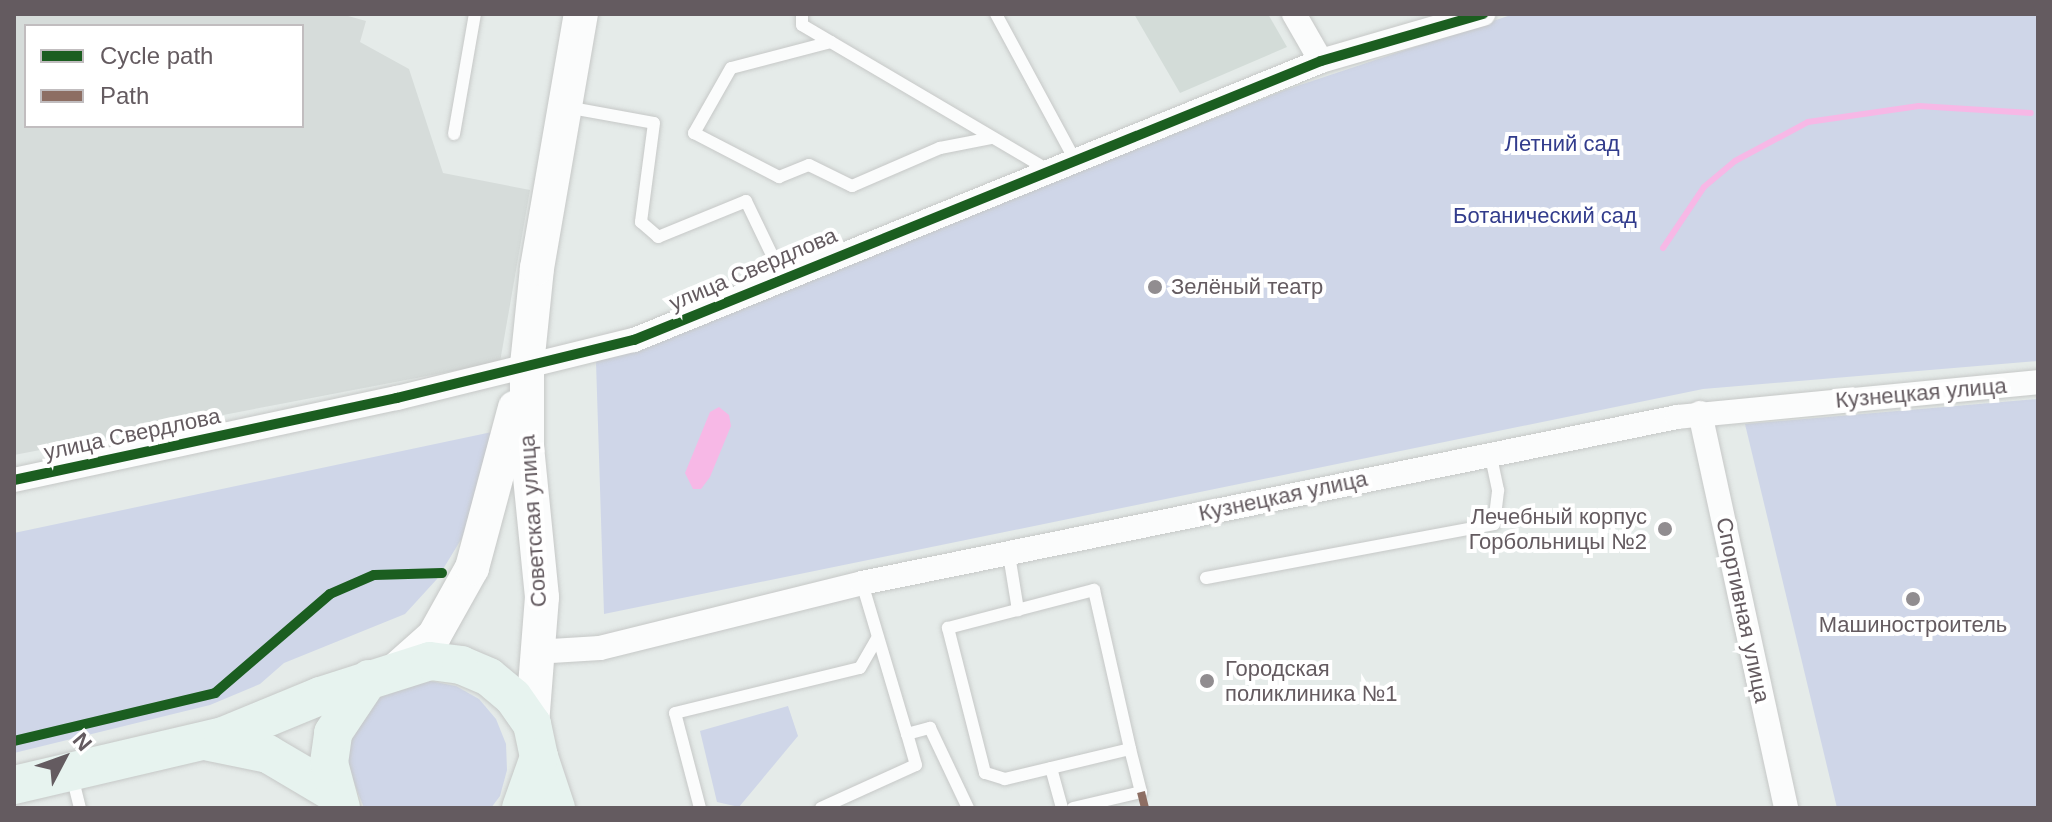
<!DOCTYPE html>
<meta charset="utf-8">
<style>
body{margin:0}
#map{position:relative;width:2052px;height:822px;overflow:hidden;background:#e5ebe9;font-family:Helvetica,sans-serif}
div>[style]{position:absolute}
.industrial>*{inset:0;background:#d6dcda}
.education>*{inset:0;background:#d3dcd8}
.green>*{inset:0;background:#cfd6e8}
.water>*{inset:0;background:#f7b8e6}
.stream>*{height:6px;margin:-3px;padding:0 3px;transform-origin:3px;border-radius:3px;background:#f7b8e6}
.roads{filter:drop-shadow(0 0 2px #c6c8c7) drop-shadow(0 0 2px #c6c8c7)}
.service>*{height:12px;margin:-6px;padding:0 6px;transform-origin:6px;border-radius:6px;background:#fbfcfc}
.minor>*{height:24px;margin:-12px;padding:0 12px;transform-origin:12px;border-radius:12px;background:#fbfcfc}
.secondary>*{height:34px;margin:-17px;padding:0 17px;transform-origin:17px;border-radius:17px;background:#fbfcfc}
.primary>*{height:38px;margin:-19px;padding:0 19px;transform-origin:19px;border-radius:19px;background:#e7f3ef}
.quiet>*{height:8px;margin-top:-4px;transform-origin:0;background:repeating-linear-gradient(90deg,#8d6e63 0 16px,transparent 0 24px)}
.cycleway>*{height:10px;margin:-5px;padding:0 5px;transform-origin:5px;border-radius:5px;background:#1b5e20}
.dots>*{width:22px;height:22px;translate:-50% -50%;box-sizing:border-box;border:4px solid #fff;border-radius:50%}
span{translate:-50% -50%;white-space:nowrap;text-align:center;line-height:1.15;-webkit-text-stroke:8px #fff;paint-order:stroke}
.park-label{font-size:22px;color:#323c8c}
.street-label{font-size:22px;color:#645b60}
.poi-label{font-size:22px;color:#645b60}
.left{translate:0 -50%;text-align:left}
.right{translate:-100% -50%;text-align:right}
.frame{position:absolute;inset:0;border:16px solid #645b60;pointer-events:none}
.legend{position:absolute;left:24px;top:24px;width:280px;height:104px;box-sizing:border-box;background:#fff;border:2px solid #c1bdbf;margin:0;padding:10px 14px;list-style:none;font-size:24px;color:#645b60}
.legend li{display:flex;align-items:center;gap:16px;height:40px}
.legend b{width:40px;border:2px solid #c1bdbf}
.north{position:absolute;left:24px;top:718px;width:80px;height:80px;-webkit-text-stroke:6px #fff;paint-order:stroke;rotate:49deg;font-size:22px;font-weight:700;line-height:32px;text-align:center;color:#645b60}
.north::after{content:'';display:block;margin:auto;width:28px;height:36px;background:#645b60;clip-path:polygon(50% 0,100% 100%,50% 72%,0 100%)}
</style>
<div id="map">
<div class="industrial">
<div style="clip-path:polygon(evenodd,14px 14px,341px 14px,366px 21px,360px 42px,409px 69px,443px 173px,530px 190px,500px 362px,14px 455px,14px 14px,26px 26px,302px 26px,302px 126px,26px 126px,26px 26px)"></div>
</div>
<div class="education">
<div style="clip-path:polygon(1134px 14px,1268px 14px,1287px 47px,1180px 93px)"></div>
</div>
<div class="green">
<div style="clip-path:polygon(1514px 14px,2038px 14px,2038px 361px,1703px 389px,604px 614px,596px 362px,1288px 89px)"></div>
<div style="clip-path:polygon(2038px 399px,2038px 808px,1837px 808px,1745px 424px)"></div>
<div style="clip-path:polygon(492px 432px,465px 533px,437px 579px,405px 614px,284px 663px,260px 684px,210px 705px,14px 753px,14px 533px)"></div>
<div style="clip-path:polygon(430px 681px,456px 686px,479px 699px,496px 719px,506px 744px,507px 770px,500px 796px,491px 808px,364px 808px,347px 765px,350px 739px,380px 696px)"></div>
<div style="clip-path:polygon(788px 706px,798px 736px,739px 807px,717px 802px,700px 731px)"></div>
</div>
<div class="water">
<div style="clip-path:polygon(719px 407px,729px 415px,731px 426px,710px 477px,701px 489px,693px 489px,685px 473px,710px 412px)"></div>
</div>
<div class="stream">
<div style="left:1663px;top:248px;width:73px;rotate:-56.1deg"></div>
<div style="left:1704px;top:187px;width:40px;rotate:-40deg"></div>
<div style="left:1735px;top:161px;width:83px;rotate:-28.1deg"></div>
<div style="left:1808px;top:122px;width:112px;rotate:-8.2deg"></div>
<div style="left:1919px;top:106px;width:112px;rotate:3.6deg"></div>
</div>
<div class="roads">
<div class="service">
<div style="left:802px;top:14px;width:11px;rotate:90deg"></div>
<div style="left:802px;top:25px;width:283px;rotate:30.5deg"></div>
<div style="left:996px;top:14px;width:164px;rotate:61.6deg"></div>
<div style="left:831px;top:42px;width:103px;rotate:165.4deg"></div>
<div style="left:731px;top:68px;width:75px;rotate:119.6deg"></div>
<div style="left:694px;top:133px;width:96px;rotate:27.4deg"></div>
<div style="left:779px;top:177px;width:32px;rotate:-22deg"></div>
<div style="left:809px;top:165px;width:48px;rotate:26deg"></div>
<div style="left:852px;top:186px;width:96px;rotate:-23.4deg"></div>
<div style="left:940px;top:148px;width:53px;rotate:-10.9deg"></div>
<div style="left:566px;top:107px;width:89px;rotate:10.3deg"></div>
<div style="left:654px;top:123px;width:100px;rotate:97.5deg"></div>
<div style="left:641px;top:222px;width:23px;rotate:41deg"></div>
<div style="left:658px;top:237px;width:95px;rotate:-22.2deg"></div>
<div style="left:746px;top:201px;width:85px;rotate:64.3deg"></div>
<div style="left:454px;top:134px;width:122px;rotate:-80.1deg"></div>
<div style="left:1009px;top:555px;width:56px;rotate:80.7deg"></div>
<div style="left:1206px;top:578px;width:293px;rotate:-10.6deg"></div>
<div style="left:1494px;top:524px;width:34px;rotate:-83deg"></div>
<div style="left:1498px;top:490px;width:40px;rotate:-102deg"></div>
<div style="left:862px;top:583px;width:158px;rotate:73.4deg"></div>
<div style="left:907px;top:734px;width:24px;rotate:-15deg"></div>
<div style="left:930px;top:728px;width:89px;rotate:64.6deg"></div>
<div style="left:1094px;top:590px;width:163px;rotate:77.2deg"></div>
<div style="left:1130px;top:749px;width:129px;rotate:166.5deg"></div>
<div style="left:1005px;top:779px;width:21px;rotate:-163deg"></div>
<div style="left:985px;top:773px;width:150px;rotate:-104.3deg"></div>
<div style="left:948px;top:628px;width:151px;rotate:-14.6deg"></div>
<div style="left:1051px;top:768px;width:41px;rotate:74.6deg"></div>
<div style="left:72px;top:776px;width:33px;rotate:76deg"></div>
<div style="left:700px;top:808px;width:98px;rotate:-104.7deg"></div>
<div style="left:675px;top:713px;width:190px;rotate:-13.7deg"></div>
<div style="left:860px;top:668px;width:34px;rotate:-60deg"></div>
<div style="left:821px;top:808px;width:104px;rotate:-24.4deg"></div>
<div style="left:916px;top:765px;width:32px;rotate:-106deg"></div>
<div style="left:1073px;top:808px;width:70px;rotate:-13.2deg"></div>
<div style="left:1141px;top:792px;width:44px;rotate:-104.3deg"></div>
</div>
<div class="minor">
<div style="left:1294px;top:14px;width:54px;rotate:60.1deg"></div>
<div style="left:1700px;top:413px;width:404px;rotate:77.7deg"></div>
<div style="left:14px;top:480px;width:392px;rotate:-12.1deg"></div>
<div style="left:397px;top:398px;width:244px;rotate:-13.8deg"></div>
<div style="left:634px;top:340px;width:741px;rotate:-22.1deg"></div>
<div style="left:1321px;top:61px;width:169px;rotate:-16.2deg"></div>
<div style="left:535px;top:652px;width:65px;rotate:-3.5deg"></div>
<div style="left:600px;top:648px;width:270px;rotate:-13.9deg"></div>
<div style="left:862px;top:583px;width:832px;rotate:-11.51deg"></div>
<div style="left:1677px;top:417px;width:363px;rotate:-5.5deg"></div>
</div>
<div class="secondary">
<div style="left:399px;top:667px;width:47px;rotate:-41.5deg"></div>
<div style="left:434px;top:636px;width:78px;rotate:-60.8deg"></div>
<div style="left:472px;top:568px;width:166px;rotate:-75deg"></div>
<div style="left:532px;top:724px;width:127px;rotate:-85.5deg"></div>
<div style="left:542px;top:597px;width:150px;rotate:-95.7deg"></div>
<div style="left:527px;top:448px;width:83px;rotate:-90deg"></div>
<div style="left:527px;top:365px;width:98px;rotate:-84.1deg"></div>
<div style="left:537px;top:268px;width:258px;rotate:-80.2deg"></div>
</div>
<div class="primary">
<div style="left:209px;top:742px;width:60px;rotate:11.5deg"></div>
<div style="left:268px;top:754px;width:77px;rotate:30.6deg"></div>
<div style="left:539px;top:757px;width:54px;rotate:71.6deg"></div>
<div style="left:14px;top:785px;width:215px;rotate:-13.2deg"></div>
<div style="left:223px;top:736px;width:105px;rotate:-22.4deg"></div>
<div style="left:320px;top:696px;width:115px;rotate:-17.7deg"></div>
<div style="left:430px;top:661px;width:31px;rotate:7deg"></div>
<div style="left:461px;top:665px;width:30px;rotate:23deg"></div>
<div style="left:489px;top:677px;width:31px;rotate:40deg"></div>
<div style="left:513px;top:697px;width:33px;rotate:55deg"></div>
<div style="left:532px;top:724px;width:34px;rotate:78deg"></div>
<div style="left:539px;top:757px;width:54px;rotate:109.4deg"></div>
<div style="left:341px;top:808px;width:47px;rotate:-104.9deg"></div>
<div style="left:329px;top:763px;width:30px;rotate:-82deg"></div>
<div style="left:333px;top:733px;width:65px;rotate:-56.3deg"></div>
</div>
</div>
<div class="quiet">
<div style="left:1141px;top:792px;width:16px;rotate:76deg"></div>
</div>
<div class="cycleway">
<div style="left:14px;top:480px;width:392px;rotate:-12.1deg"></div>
<div style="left:397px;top:398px;width:244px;rotate:-13.8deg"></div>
<div style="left:634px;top:340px;width:741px;rotate:-22.1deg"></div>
<div style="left:1321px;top:61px;width:169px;rotate:-16.2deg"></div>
<div style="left:14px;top:741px;width:207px;rotate:-13.4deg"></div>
<div style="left:215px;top:693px;width:152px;rotate:-40.7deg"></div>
<div style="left:330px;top:594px;width:48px;rotate:-23.4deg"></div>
<div style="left:374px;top:575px;width:68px;rotate:-1.7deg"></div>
</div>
<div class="dots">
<div style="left:1155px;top:287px;background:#918d90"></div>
<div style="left:1665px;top:529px;background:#918d90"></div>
<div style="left:1913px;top:599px;background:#918d90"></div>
<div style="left:1207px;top:681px;background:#918d90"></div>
</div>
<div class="park-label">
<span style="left:1562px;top:144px">Летний сад</span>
<span style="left:1545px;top:216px">Ботанический сад</span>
</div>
<div class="street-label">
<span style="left:753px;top:269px;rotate:-23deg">улица Свердлова</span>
<span style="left:1921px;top:393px;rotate:-5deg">Кузнецкая улица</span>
<span style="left:132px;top:434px;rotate:-12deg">улица Свердлова</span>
<span style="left:1283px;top:496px;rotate:-12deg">Кузнецкая улица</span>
<span style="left:533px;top:521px;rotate:-94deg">Советская улица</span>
<span style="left:1743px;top:610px;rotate:78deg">Спортивная улица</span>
</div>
<div class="poi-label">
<span class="left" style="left:1171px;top:287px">Зелёный театр</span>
<span class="right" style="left:1647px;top:529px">Лечебный корпус<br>Горбольницы №2</span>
<span style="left:1913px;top:625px">Машиностроитель</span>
<span class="left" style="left:1225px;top:681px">Городская<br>поликлиника №1</span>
</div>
<div class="frame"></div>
<ul class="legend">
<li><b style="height:10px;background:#1b5e20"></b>Cycle path</li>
<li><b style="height:10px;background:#8d6e63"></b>Path</li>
</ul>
<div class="north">N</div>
</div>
